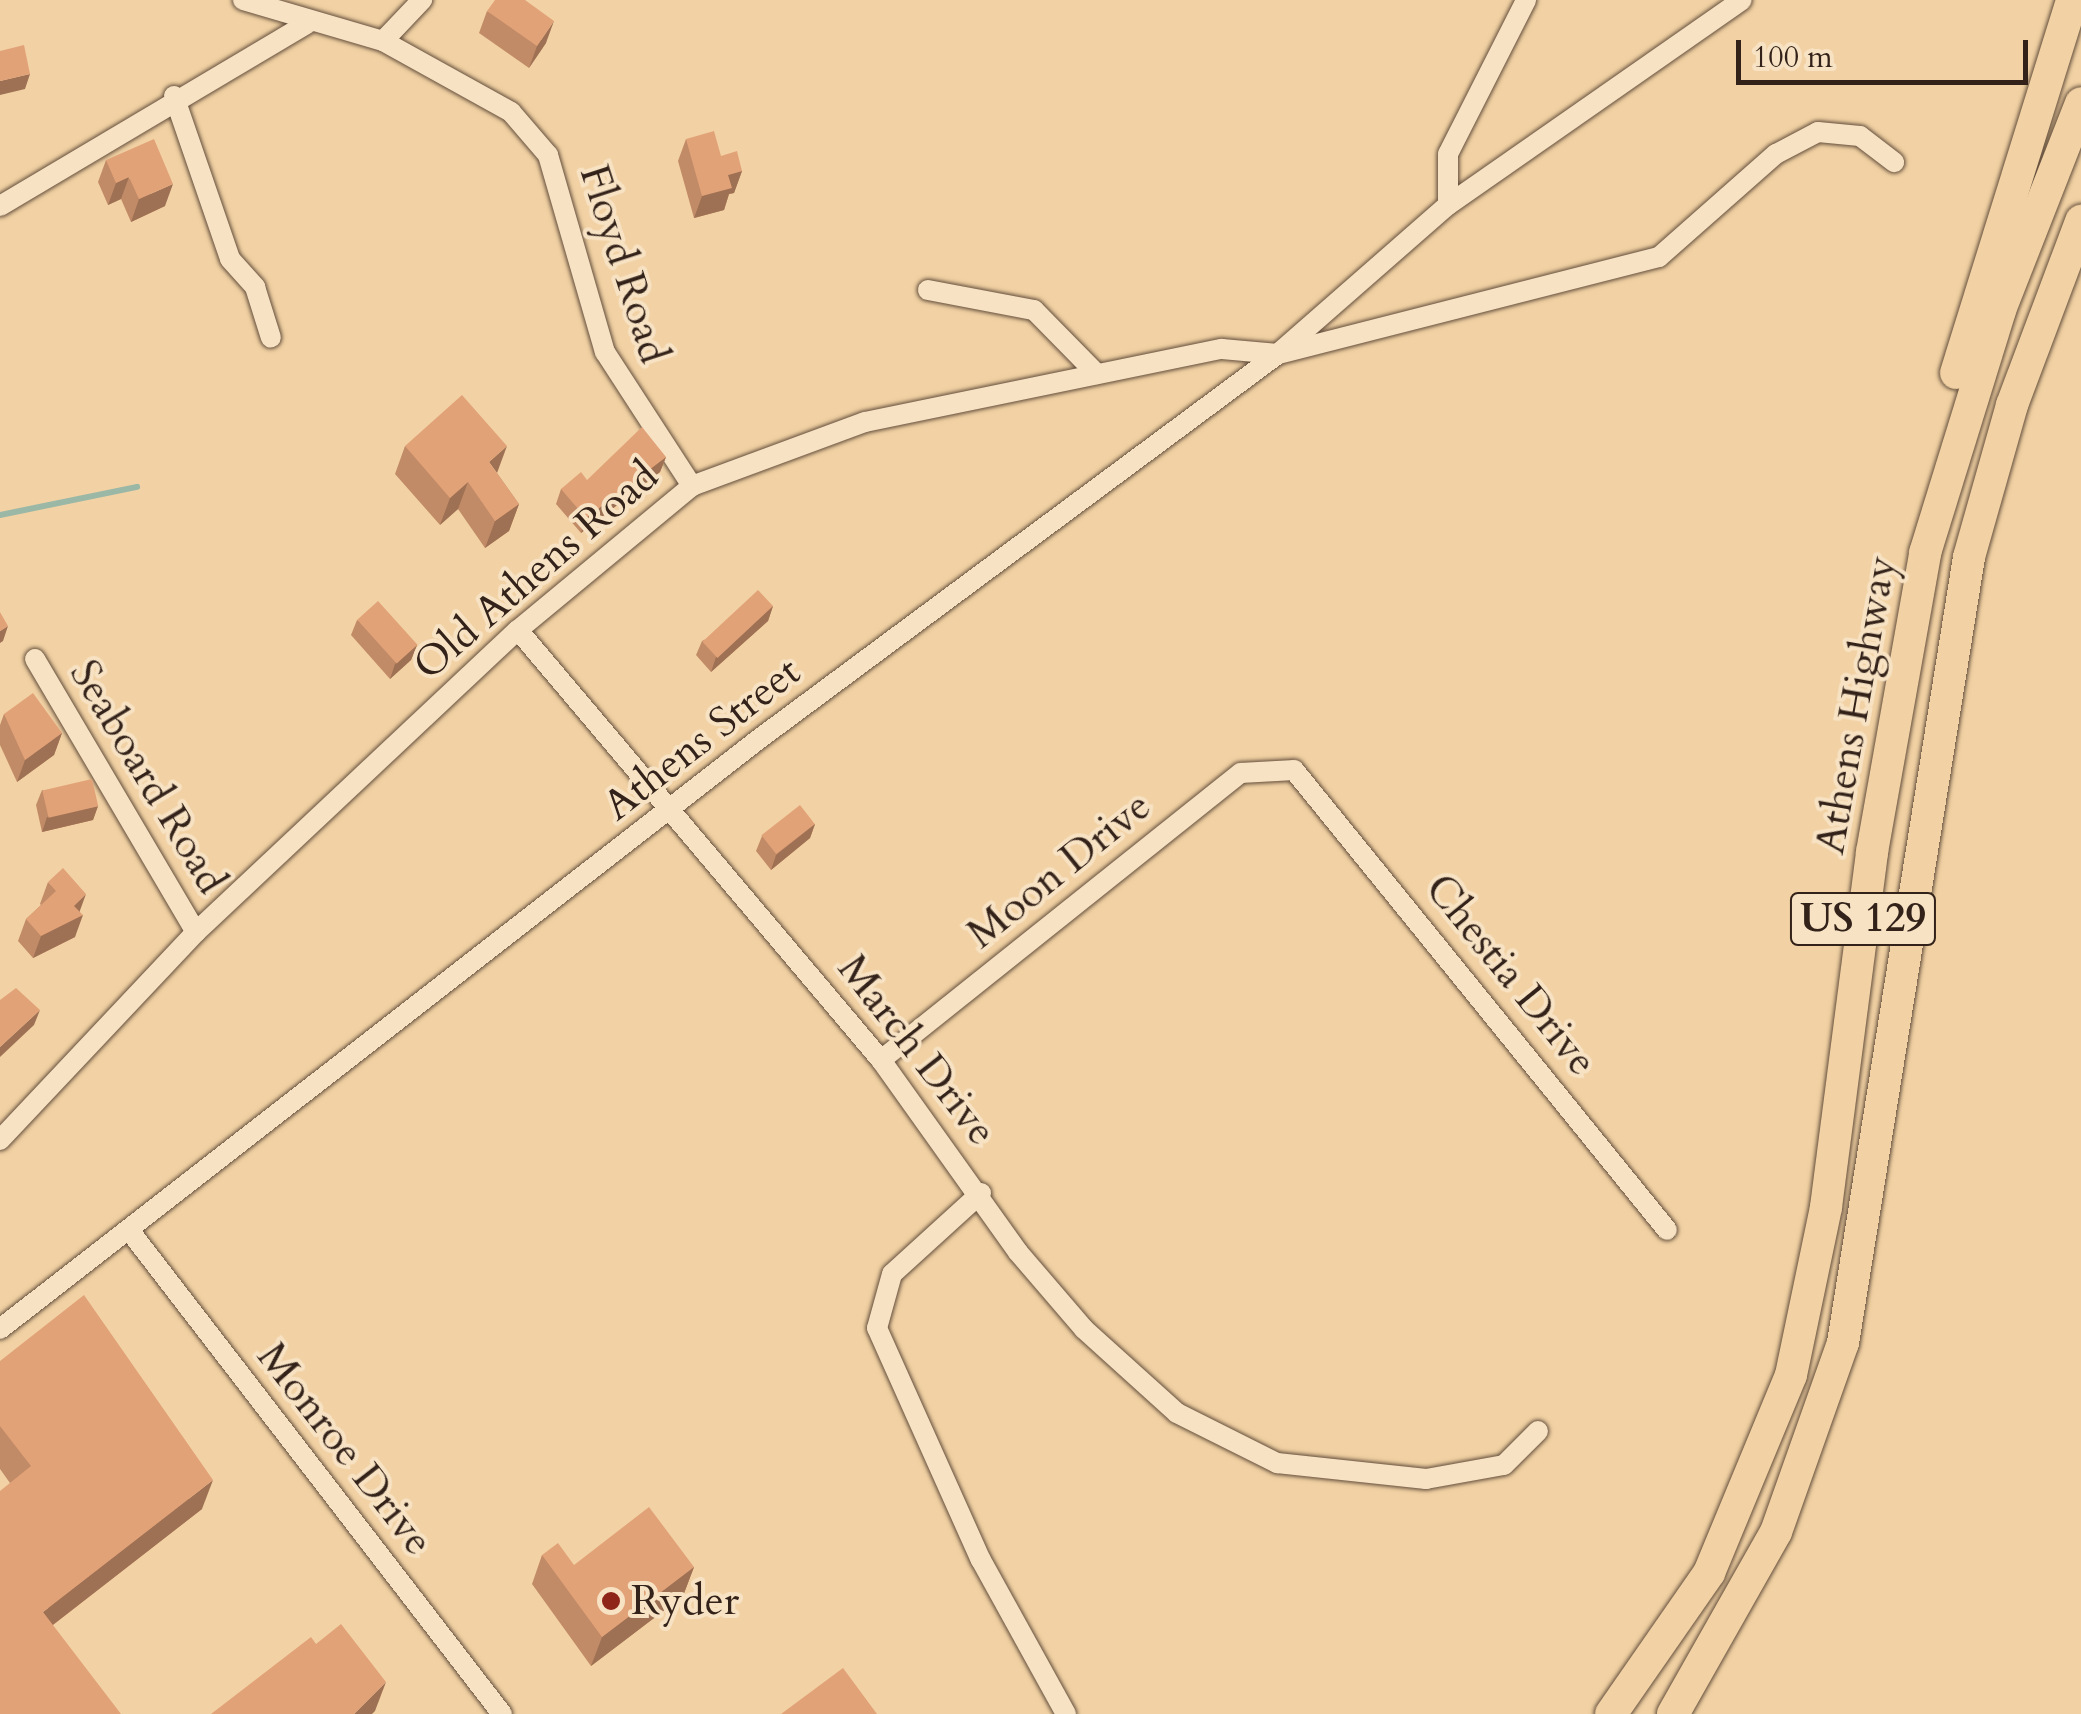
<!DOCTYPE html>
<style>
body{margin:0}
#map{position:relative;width:2081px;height:1714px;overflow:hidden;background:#f2d2a4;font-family:Cardo,serif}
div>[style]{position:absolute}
.stream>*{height:6px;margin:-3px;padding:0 3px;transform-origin:3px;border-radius:3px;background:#9bb8a6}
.roads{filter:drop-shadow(0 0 2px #634e3c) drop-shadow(0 0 2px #634e3c)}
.minor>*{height:20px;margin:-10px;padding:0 10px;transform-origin:10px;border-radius:10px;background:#f7e2c4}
.trunk>*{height:32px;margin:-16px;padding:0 16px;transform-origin:16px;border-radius:16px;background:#f2d2a4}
.wall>*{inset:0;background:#c28b67}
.shaded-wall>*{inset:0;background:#9e7154}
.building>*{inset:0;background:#e2a278;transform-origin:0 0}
.dots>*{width:28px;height:28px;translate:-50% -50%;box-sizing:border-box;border:5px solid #f7e2c4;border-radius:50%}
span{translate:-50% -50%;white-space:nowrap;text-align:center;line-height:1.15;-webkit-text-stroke:8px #f7e2c4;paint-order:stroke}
.shield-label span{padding:2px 8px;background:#f7e2c4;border:2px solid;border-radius:8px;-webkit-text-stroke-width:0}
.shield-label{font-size:40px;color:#332219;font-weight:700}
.street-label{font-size:42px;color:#332219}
.poi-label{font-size:42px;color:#332219}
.left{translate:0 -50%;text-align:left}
.scale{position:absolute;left:1736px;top:40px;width:292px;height:45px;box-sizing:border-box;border:5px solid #332219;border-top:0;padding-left:12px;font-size:30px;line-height:35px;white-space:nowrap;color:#332219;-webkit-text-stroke:8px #f7e2c4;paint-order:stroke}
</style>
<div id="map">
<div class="stream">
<div style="left:0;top:515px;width:140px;rotate:-11.6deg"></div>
</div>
<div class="roads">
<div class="minor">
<div style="left:243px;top:0;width:146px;rotate:16.3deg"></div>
<div style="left:383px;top:41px;width:146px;rotate:29deg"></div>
<div style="left:511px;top:112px;width:57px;rotate:49.3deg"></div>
<div style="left:548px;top:155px;width:205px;rotate:73.9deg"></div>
<div style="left:605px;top:352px;width:160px;rotate:57deg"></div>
<div style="left:383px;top:41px;width:57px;rotate:-46.4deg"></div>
<div style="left:174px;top:96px;width:172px;rotate:71deg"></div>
<div style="left:230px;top:259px;width:38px;rotate:48deg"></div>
<div style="left:255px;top:287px;width:53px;rotate:72.6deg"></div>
<div style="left:1448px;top:205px;width:51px;rotate:-90deg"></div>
<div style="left:1448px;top:154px;width:173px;rotate:-63.1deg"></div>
<div style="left:0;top:206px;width:357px;rotate:-30.7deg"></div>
<div style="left:928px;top:290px;width:108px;rotate:10.7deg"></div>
<div style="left:1034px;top:310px;width:90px;rotate:45.5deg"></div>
<div style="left:1280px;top:352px;width:223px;rotate:-41.2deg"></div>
<div style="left:1448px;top:205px;width:358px;rotate:-34.9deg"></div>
<div style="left:518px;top:630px;width:563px;rotate:49.83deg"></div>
<div style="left:881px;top:1060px;width:236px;rotate:54.5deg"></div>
<div style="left:1018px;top:1252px;width:101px;rotate:49.4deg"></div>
<div style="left:1084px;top:1329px;width:125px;rotate:42.1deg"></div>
<div style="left:1177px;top:1413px;width:112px;rotate:26.6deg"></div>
<div style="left:1277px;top:1463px;width:150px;rotate:6.1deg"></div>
<div style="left:1426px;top:1479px;width:79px;rotate:-10.2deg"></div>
<div style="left:1504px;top:1465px;width:48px;rotate:-45deg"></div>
<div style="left:35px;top:659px;width:317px;rotate:59.5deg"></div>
<div style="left:881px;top:1060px;width:460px;rotate:-38.6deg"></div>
<div style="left:1241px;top:773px;width:53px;rotate:-3.2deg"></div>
<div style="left:1294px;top:770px;width:592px;rotate:50.96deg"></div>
<div style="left:0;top:1140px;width:286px;rotate:-46.7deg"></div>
<div style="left:196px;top:932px;width:441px;rotate:-43.2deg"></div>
<div style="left:518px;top:630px;width:226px;rotate:-39.6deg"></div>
<div style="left:692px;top:486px;width:184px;rotate:-20.3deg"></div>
<div style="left:865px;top:422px;width:364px;rotate:-11.6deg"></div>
<div style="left:1222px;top:349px;width:56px;rotate:5.1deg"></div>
<div style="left:981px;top:1193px;width:120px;rotate:137.7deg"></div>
<div style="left:892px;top:1274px;width:56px;rotate:105.5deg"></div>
<div style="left:877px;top:1328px;width:254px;rotate:65.9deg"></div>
<div style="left:981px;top:1560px;width:176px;rotate:61.1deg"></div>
<div style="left:129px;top:1230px;width:611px;rotate:52.38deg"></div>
<div style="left:0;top:1329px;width:961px;rotate:-37.86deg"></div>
<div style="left:759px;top:739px;width:646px;rotate:-36.57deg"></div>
<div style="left:1278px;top:354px;width:393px;rotate:-14.3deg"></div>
<div style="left:1659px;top:257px;width:156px;rotate:-41.4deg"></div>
<div style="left:1776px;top:154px;width:47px;rotate:-27.6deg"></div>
<div style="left:1818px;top:132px;width:42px;rotate:5.4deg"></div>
<div style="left:1860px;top:136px;width:43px;rotate:37.4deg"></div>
</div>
<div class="trunk">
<div style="left:1956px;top:373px;width:391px;rotate:-72.7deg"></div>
<div style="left:1611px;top:1714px;width:172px;rotate:-55.2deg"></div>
<div style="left:1709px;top:1573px;width:214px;rotate:-67.5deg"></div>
<div style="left:1791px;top:1375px;width:172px;rotate:-78.2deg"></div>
<div style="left:1826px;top:1207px;width:358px;rotate:-82.6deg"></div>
<div style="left:1872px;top:852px;width:304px;rotate:-79.9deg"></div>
<div style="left:1925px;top:553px;width:254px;rotate:-72.8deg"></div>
<div style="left:2000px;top:310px;width:222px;rotate:-68.6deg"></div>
<div style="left:1673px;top:1714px;width:209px;rotate:-60.5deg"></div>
<div style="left:1776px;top:1532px;width:201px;rotate:-70.5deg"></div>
<div style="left:1843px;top:1343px;width:796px;rotate:-80.89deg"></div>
<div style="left:1969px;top:557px;width:158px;rotate:-74.2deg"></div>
<div style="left:2012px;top:405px;width:197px;rotate:-69.4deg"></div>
</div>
</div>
<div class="wall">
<div style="clip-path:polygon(487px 11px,546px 43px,529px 68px,479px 33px)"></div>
<div style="clip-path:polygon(686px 139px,721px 156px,742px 171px,734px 193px,729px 194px,724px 210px,694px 218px,678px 161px)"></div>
<div style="clip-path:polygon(106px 160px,165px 206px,131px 222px,121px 199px,108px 205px,98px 182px)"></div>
<div style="clip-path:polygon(405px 446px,497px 473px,519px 504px,509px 531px,485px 548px,458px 509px,440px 525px,395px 474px)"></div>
<div style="clip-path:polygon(666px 457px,660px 472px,581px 533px,556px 504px,561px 489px)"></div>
<div style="clip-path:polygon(773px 606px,768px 621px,711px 672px,696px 655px,702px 641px)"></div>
<div style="clip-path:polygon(357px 620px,417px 645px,411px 660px,390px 679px,351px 635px)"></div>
<div style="clip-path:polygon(4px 714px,62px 733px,54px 755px,17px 782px,0 745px,0 725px)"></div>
<div style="clip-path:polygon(42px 790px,98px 806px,93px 820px,42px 832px,36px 805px)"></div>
<div style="clip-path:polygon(815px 824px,810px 838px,771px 870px,756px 851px,762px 836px)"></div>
<div style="clip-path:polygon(48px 882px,80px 912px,75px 937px,33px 958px,18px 941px,26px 919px,41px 905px,40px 904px)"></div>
<div style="clip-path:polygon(0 1361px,202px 1509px,53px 1625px,10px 1483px,0 1469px)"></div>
<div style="clip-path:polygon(542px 1555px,574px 1565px,694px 1567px,683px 1596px,591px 1666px,532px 1584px)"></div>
</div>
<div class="shaded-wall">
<div style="clip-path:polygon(554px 21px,546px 43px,529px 68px,537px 46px)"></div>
<div style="clip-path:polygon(30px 74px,25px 89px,0 95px,0 81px)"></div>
<div style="clip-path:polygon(742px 171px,734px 193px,729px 194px,724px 210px,694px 218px,702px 196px,728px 175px)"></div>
<div style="clip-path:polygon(129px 177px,121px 199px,108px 205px,116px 183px)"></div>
<div style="clip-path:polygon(173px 184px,165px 206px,131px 222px,139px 199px)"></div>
<div style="clip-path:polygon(507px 446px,497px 473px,489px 462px)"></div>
<div style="clip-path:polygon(666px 457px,660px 472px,581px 533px,586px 518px)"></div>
<div style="clip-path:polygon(468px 482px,458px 509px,440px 525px,450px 498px)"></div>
<div style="clip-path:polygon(519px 504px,509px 531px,485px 548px,495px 521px)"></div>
<div style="clip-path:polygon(773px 606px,768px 621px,711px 672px,716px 657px)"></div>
<div style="clip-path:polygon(8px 626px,3px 641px,0 643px,0 631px)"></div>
<div style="clip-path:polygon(417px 645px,411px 660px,390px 679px,395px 664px)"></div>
<div style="clip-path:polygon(62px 733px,54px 755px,17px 782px,25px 760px)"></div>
<div style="clip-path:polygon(98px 806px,93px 820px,42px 832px,47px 817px)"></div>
<div style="clip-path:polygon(815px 824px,810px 838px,771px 870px,776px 855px)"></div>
<div style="clip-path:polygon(86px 894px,78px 916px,83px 915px,75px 937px,33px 958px,41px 936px)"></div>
<div style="clip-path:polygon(40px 1010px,34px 1025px,0 1057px,0 1047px)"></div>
<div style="clip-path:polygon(213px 1480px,202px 1509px,32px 1641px,43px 1612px)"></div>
<div style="clip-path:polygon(694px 1567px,683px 1596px,591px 1666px,602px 1637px)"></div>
<div style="clip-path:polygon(386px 1682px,375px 1711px,372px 1714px,354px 1714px)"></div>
</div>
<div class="building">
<div style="clip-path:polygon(495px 0,525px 0,554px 21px,537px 46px,487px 11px)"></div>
<div style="clip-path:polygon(24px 45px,30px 74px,0 81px,0 51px)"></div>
<div style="clip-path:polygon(714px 131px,721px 156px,737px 151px,742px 171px,728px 175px,732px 188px,702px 196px,686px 139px)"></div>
<div style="clip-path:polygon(154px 139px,173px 184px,139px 199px,129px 177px,116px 183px,106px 160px)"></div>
<div style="clip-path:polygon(462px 395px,507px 446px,489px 462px,519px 504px,495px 521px,468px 482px,450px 498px,405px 446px)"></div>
<div style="clip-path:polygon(642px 427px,666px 457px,586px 518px,561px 489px,581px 472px,587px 480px)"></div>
<div style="left:758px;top:590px;width:22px;height:76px;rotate:47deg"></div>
<div style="left:378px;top:601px;width:59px;height:28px;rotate:48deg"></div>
<div style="clip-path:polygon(0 612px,8px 626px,0 631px)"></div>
<div style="clip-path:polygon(33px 693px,62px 733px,25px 760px,4px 714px)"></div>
<div style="left:92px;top:779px;width:28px;height:51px;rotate:77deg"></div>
<div style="left:800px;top:805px;width:24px;height:49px;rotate:52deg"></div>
<div style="clip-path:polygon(63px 868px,86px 894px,74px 906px,83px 915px,41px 936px,26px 919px,56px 891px,48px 882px)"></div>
<div style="clip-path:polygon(16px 988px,40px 1010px,0 1047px,0 1000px)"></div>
<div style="clip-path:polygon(84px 1295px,213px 1480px,43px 1612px,121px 1714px,0 1714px,0 1491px,31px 1466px,0 1426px,0 1361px)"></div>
<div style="clip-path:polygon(649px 1507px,694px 1567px,602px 1637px,542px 1555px,558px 1543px,574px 1565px)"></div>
<div style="clip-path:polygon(341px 1624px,386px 1682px,354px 1714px,211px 1714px,311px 1637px,316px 1644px)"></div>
<div style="clip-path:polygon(843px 1668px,877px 1714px,781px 1714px)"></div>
</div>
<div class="dots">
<div style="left:611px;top:1601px;background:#8f2418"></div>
</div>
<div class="shield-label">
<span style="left:1863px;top:919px">US 129</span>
</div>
<div class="street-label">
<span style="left:624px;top:264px;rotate:72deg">Floyd Road</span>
<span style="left:536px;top:571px;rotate:-41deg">Old Athens Road</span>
<span style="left:1856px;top:705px;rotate:-80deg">Athens Highway</span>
<span style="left:702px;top:739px;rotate:-38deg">Athens Street</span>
<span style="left:148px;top:777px;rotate:59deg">Seaboard Road</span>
<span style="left:1059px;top:870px;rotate:-39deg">Moon Drive</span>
<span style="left:1511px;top:975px;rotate:51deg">Chestia Drive</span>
<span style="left:917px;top:1050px;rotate:52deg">March Drive</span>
<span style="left:345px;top:1449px;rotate:52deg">Monroe Drive</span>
</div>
<div class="poi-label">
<span class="left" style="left:631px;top:1601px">Ryder</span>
</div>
<div class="scale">100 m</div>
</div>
